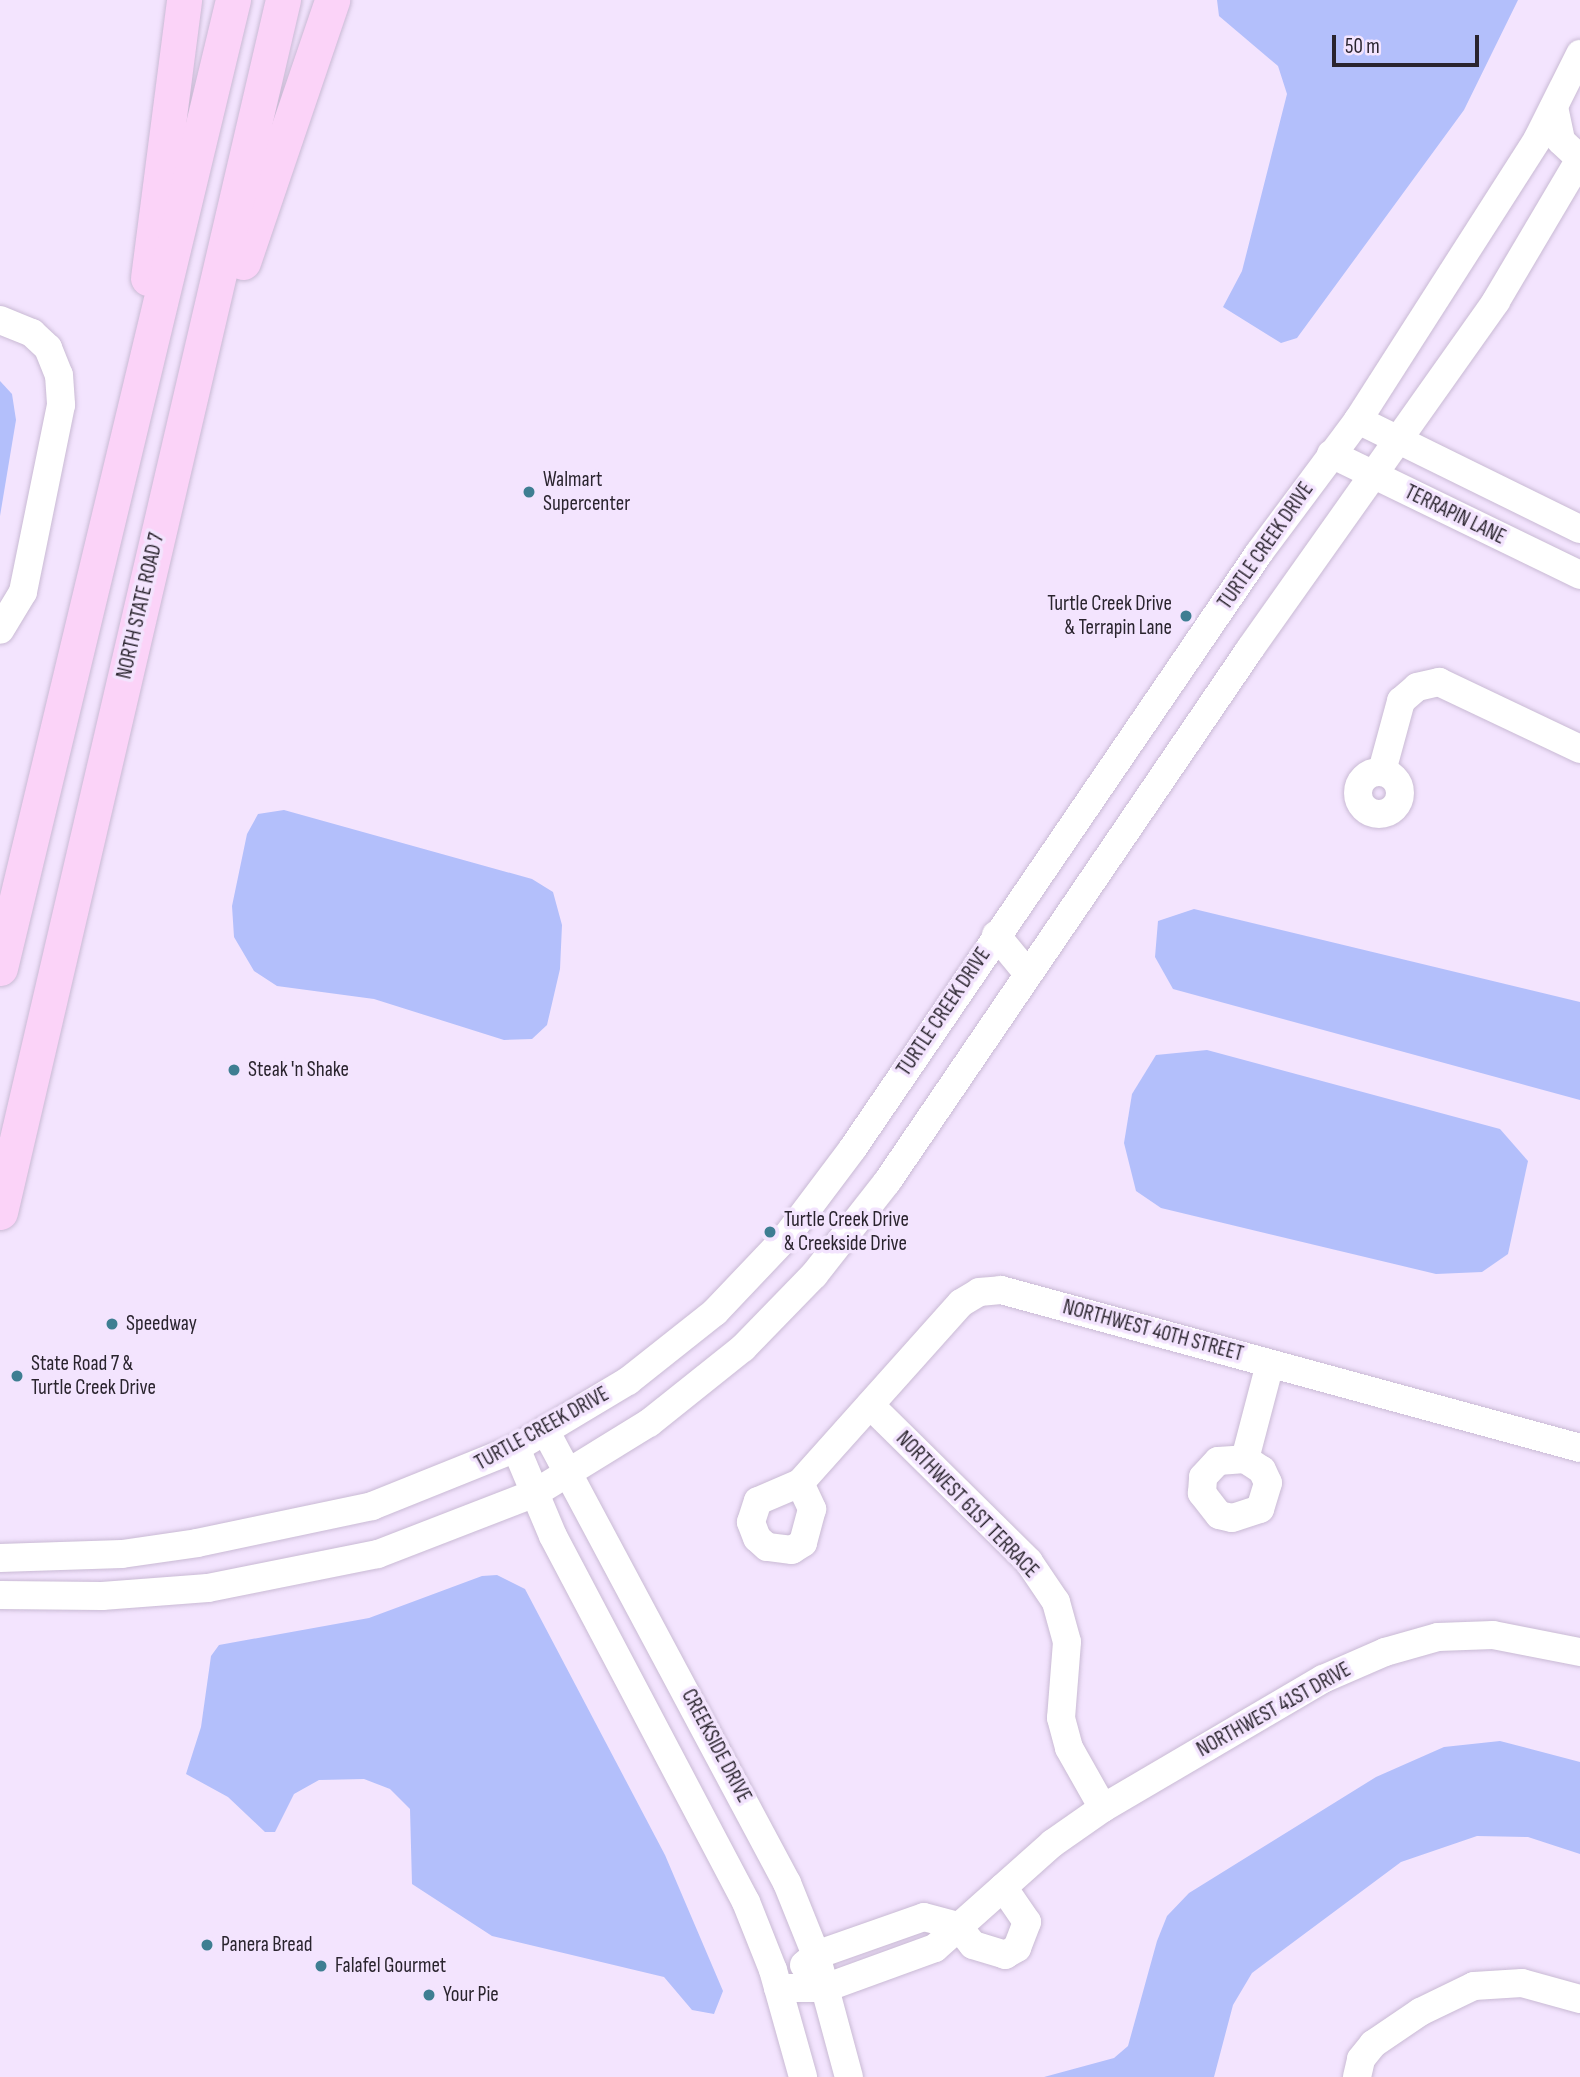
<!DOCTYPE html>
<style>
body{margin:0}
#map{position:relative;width:1580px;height:2077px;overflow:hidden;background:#f3e4fe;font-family:"Sofia Sans Condensed",sans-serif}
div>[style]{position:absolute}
.water>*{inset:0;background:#b3bffb}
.roads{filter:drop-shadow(0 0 2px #c9bad4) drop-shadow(0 0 2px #c9bad4)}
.minor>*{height:28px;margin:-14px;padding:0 14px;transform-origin:14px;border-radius:14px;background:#fff}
.minor>.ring{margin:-14px;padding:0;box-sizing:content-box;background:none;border:28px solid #fff;border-radius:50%}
.major>*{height:35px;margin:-17.5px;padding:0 17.5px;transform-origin:17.5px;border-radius:17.5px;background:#fbd3f8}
.dots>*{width:19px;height:19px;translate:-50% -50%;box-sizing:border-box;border:4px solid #f3e4fe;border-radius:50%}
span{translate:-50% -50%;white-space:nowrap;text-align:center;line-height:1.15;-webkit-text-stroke:7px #f3e4fe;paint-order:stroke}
.poi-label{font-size:21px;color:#2a242e}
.left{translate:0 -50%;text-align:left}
.right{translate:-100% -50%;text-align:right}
.street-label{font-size:21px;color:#2a242e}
.scale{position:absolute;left:1332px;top:35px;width:147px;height:32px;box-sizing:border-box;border:4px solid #2a242e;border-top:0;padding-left:9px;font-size:21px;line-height:24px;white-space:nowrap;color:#2a242e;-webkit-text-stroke:5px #f3e4fe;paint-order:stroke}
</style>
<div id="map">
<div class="water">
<div style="clip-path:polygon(1518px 0,1464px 110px,1297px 338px,1281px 343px,1223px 307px,1242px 271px,1287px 94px,1278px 66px,1219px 16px,1217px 0)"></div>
<div style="clip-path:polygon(0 381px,12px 394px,16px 420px,0 516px)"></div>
<div style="clip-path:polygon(284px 810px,532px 879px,553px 892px,562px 925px,560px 969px,547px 1025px,532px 1039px,504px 1040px,374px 999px,277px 986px,254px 971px,234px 937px,232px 906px,247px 834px,258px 814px)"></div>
<div style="clip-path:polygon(1194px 909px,1580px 1002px,1580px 1100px,1173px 989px,1155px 957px,1158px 921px)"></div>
<div style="clip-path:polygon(1207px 1050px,1500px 1129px,1528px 1161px,1508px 1254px,1482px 1272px,1436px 1274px,1161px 1208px,1136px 1191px,1124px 1143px,1132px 1094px,1156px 1055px)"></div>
<div style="clip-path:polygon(497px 1575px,525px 1589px,665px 1855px,723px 1991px,714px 2014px,692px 2010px,664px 1977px,492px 1936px,412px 1884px,410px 1809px,390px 1789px,364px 1779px,319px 1780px,294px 1794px,275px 1832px,265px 1832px,228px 1797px,186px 1774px,201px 1727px,211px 1656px,219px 1645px,369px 1618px,482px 1576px)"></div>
<div style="clip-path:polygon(1500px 1741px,1580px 1762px,1580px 1854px,1528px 1837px,1477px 1836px,1401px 1862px,1252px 1973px,1233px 2005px,1214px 2077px,1044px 2077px,1114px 2058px,1128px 2046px,1157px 1941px,1167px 1916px,1189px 1893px,1376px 1777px,1444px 1747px)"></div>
</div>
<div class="roads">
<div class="minor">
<div style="left:1554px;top:107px;width:35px;rotate:78deg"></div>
<div style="left:1561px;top:141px;width:26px;rotate:43deg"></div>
<div style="left:0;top:320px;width:35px;rotate:22deg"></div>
<div style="left:32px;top:333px;width:22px;rotate:43deg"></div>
<div style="left:48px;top:348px;width:29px;rotate:68deg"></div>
<div style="left:59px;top:375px;width:30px;rotate:86deg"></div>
<div style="left:61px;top:405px;width:191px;rotate:101.5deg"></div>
<div style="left:23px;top:592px;width:44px;rotate:121.2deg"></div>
<div style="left:1358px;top:420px;width:247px;rotate:26.2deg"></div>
<div style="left:1331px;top:454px;width:277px;rotate:25.9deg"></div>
<div style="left:1382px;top:771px;width:73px;rotate:-74.8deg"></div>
<div style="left:1401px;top:701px;width:21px;rotate:-41deg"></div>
<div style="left:1417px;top:687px;width:23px;rotate:-13deg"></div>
<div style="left:1439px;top:682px;width:156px;rotate:25.4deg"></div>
<div class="ring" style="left:1358px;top:772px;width:14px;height:14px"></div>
<div style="left:996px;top:935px;width:50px;rotate:50.6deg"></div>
<div style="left:870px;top:1405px;width:223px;rotate:44.6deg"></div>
<div style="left:1029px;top:1562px;width:48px;rotate:56deg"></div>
<div style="left:1056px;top:1602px;width:41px;rotate:74.6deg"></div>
<div style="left:1067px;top:1642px;width:76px;rotate:94.5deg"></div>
<div style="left:1061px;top:1718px;width:31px;rotate:75deg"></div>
<div style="left:1069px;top:1748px;width:69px;rotate:60.5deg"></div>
<div style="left:545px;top:1430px;width:514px;rotate:61.89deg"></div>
<div style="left:787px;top:1883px;width:78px;rotate:68.1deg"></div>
<div style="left:816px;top:1955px;width:126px;rotate:74.9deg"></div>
<div style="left:516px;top:1448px;width:95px;rotate:67.2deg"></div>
<div style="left:553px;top:1536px;width:414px;rotate:62.2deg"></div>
<div style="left:746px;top:1902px;width:73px;rotate:68.3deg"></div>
<div style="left:773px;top:1970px;width:111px;rotate:74.3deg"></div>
<div style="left:1245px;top:1459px;width:20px;rotate:33deg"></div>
<div style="left:1262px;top:1470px;width:14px;rotate:65deg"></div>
<div style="left:1268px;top:1483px;width:27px;rotate:107deg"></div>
<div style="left:1260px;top:1509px;width:29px;rotate:162deg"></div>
<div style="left:1232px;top:1518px;width:13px;rotate:-167deg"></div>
<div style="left:1219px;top:1515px;width:28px;rotate:-128deg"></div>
<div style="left:1202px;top:1493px;width:16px;rotate:-86deg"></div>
<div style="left:1203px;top:1477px;width:22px;rotate:-47deg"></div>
<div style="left:1218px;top:1461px;width:27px;rotate:-4deg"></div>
<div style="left:1245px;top:1459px;width:98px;rotate:-75.3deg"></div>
<div style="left:800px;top:1483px;width:29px;rotate:65deg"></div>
<div style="left:812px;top:1509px;width:35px;rotate:105deg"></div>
<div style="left:803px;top:1543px;width:13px;rotate:148deg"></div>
<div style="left:792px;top:1550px;width:25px;rotate:-173deg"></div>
<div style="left:767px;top:1547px;width:13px;rotate:-138deg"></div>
<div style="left:757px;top:1538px;width:17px;rotate:-111deg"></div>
<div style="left:751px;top:1522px;width:22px;rotate:-72deg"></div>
<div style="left:758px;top:1501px;width:46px;rotate:-23.2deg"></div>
<div style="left:800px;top:1483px;width:241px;rotate:-48.2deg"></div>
<div style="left:961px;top:1303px;width:21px;rotate:-31deg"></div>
<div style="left:979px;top:1292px;width:22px;rotate:-5deg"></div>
<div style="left:1001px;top:1290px;width:600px;rotate:15.26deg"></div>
<div style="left:0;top:1558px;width:122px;rotate:-1.9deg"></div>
<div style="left:122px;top:1554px;width:76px;rotate:-8.3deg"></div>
<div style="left:197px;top:1543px;width:179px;rotate:-11.9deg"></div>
<div style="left:372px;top:1506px;width:155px;rotate:-21.9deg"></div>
<div style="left:516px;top:1448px;width:131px;rotate:-30.9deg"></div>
<div style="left:628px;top:1381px;width:111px;rotate:-38.4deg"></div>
<div style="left:715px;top:1312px;width:105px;rotate:-46.5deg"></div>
<div style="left:787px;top:1236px;width:110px;rotate:-53.1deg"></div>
<div style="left:853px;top:1148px;width:720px;rotate:-55.69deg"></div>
<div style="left:1259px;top:553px;width:166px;rotate:-53.3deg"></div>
<div style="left:1358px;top:420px;width:335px;rotate:-57.4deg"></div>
<div style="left:1538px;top:138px;width:94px;rotate:-63.4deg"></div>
<div style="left:0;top:1595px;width:102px;rotate:0.6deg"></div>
<div style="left:102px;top:1596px;width:106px;rotate:-4.3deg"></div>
<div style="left:208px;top:1588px;width:173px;rotate:-11.3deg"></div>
<div style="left:378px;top:1554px;width:168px;rotate:-21.2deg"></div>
<div style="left:535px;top:1493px;width:134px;rotate:-31.6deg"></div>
<div style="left:649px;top:1423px;width:120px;rotate:-38.6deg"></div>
<div style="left:743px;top:1348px;width:102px;rotate:-45.8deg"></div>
<div style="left:814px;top:1275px;width:118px;rotate:-51.9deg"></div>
<div style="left:887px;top:1182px;width:645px;rotate:-55.74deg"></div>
<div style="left:1250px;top:649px;width:426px;rotate:-54.7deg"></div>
<div style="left:1496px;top:301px;width:165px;rotate:-59.4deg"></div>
<div style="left:804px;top:1965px;width:16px;rotate:-40deg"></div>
<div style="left:816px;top:1955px;width:114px;rotate:-19.4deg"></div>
<div style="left:924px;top:1917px;width:35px;rotate:15deg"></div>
<div style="left:958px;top:1926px;width:24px;rotate:52deg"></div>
<div style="left:973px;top:1945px;width:34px;rotate:17deg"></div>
<div style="left:1005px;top:1955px;width:14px;rotate:-30deg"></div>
<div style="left:1017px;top:1948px;width:28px;rotate:-69deg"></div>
<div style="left:1027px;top:1922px;width:42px;rotate:-124.4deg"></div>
<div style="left:778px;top:1988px;width:47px"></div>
<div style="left:825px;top:1988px;width:117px;rotate:-20deg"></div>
<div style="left:935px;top:1948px;width:158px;rotate:-41.7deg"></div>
<div style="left:1053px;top:1843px;width:61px;rotate:-35deg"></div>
<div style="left:1103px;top:1808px;width:255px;rotate:-30.4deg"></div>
<div style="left:1323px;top:1679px;width:68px;rotate:-23.5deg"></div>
<div style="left:1385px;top:1652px;width:55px;rotate:-15.8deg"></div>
<div style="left:1438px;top:1637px;width:55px;rotate:-2.1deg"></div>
<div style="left:1493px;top:1635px;width:89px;rotate:11.1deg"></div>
<div style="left:1357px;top:2077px;width:18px;rotate:-77deg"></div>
<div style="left:1361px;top:2059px;width:19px;rotate:-51deg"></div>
<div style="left:1373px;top:2044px;width:57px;rotate:-34.2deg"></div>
<div style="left:1420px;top:2012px;width:60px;rotate:-25.7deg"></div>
<div style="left:1474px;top:1986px;width:48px;rotate:-3.6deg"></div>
<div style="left:1522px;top:1983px;width:60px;rotate:15.4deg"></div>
</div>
<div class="major">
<div style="left:243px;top:262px;width:277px;rotate:-71.2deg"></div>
<div style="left:148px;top:278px;width:280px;rotate:-82.6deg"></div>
<div style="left:0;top:968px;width:996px;rotate:-76.47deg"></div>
<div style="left:0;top:1212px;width:1245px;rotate:-76.86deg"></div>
</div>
</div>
<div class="dots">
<div style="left:529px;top:492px;background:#3e7e92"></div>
<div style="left:1186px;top:616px;background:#3e7e92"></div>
<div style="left:234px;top:1070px;background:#3e7e92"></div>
<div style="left:770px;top:1232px;background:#3e7e92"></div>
<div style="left:112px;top:1324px;background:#3e7e92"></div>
<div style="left:17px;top:1376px;background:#3e7e92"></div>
<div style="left:207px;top:1945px;background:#3e7e92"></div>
<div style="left:321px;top:1966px;background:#3e7e92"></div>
<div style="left:429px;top:1995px;background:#3e7e92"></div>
</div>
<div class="poi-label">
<span class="left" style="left:543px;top:492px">Walmart<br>Supercenter</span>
<span class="right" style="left:1172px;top:616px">Turtle Creek Drive<br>&amp; Terrapin Lane</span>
<span class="left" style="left:248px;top:1070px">Steak 'n Shake</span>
<span class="left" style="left:784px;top:1232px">Turtle Creek Drive<br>&amp; Creekside Drive</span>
<span class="left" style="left:126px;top:1324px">Speedway</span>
<span class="left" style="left:31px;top:1376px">State Road 7 &amp;<br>Turtle Creek Drive</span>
<span class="left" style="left:221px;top:1945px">Panera Bread</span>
<span class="left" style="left:335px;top:1966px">Falafel Gourmet</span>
<span class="left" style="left:443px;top:1995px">Your Pie</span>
</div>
<div class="street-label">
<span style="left:1455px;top:515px;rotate:26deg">TERRAPIN LANE</span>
<span style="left:1266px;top:546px;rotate:-55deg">TURTLE CREEK DRIVE</span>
<span style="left:141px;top:606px;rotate:-77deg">NORTH STATE ROAD 7</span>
<span style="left:944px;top:1012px;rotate:-56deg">TURTLE CREEK DRIVE</span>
<span style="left:1153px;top:1331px;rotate:15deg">NORTHWEST 40TH STREET</span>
<span style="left:542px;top:1429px;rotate:-29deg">TURTLE CREEK DRIVE</span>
<span style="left:967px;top:1505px;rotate:46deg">NORTHWEST 61ST TERRACE</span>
<span style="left:1274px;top:1710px;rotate:-29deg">NORTHWEST 41ST DRIVE</span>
<span style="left:716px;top:1746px;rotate:62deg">CREEKSIDE DRIVE</span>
</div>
<div class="scale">50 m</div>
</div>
